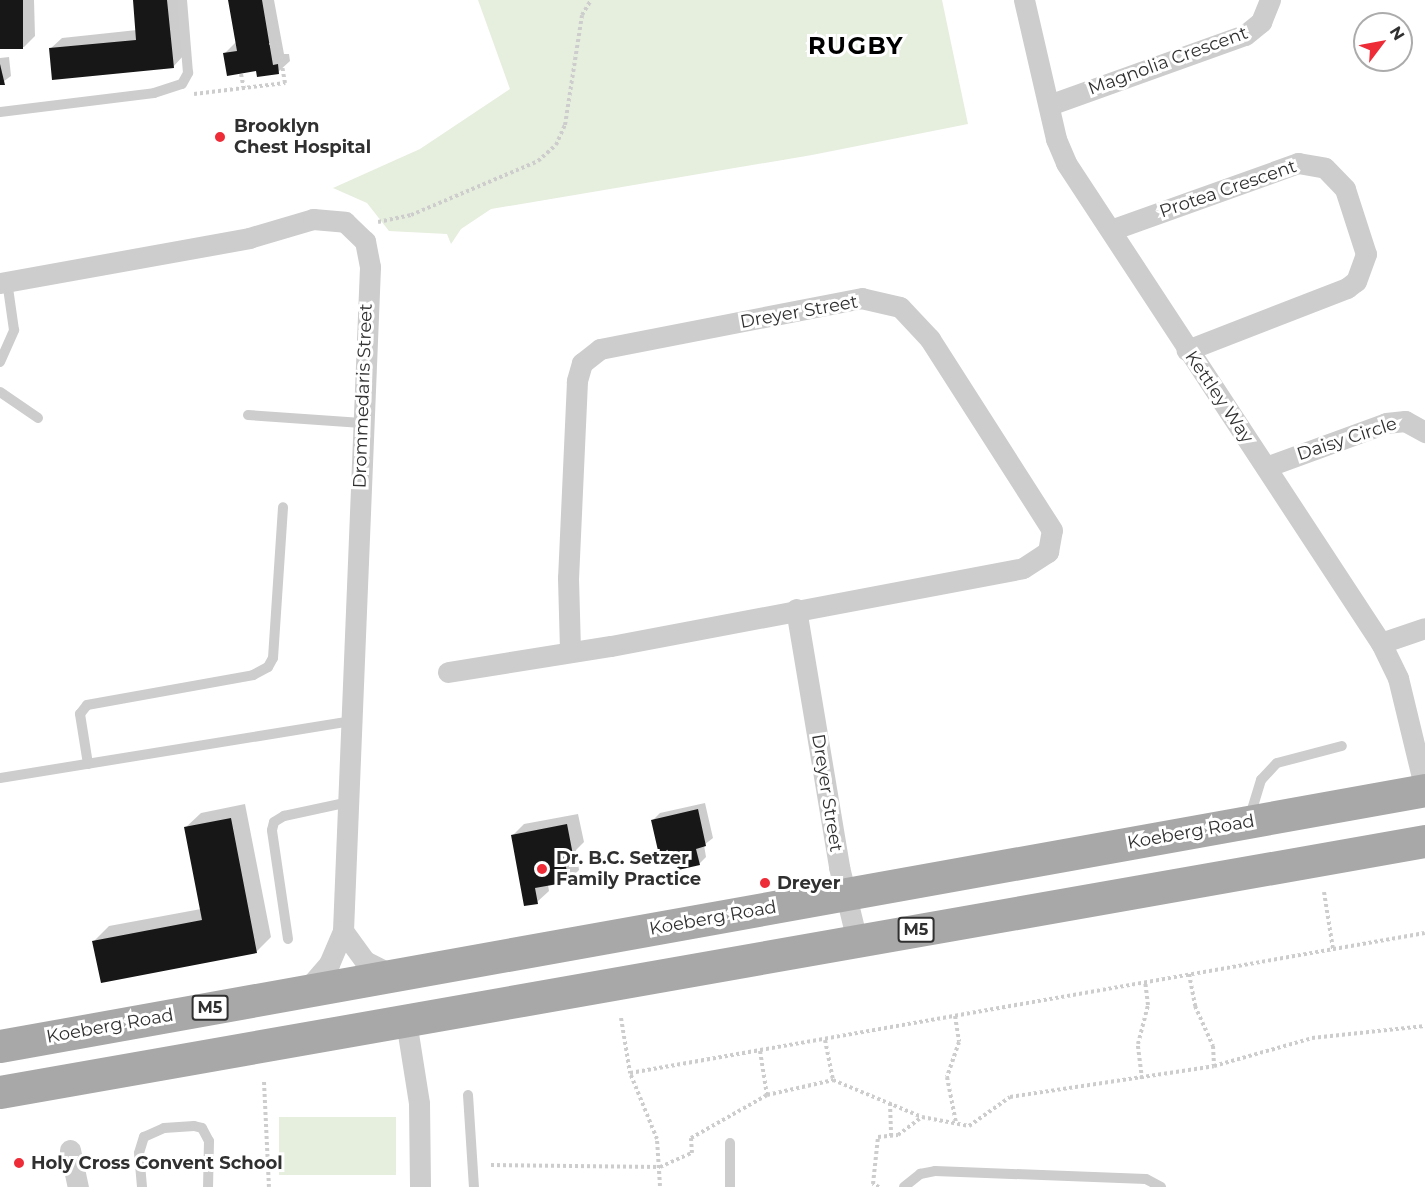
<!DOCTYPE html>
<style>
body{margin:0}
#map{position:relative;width:1425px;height:1187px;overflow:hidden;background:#fff;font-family:Montserrat,sans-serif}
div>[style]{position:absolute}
.green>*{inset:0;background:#e6eede;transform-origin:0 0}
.shadow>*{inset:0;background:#0003}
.building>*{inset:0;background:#171717;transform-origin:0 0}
.path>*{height:4px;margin-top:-2px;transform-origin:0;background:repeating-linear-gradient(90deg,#cdcdcd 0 3px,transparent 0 6px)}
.service>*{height:10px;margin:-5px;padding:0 5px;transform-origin:5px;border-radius:5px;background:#cdcdcd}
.minor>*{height:21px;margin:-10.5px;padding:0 10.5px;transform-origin:10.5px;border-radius:10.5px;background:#cdcdcd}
.primary>*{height:33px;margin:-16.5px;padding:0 16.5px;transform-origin:16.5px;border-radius:16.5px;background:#a8a8a8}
.dots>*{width:16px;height:16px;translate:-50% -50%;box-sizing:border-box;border:3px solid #fff;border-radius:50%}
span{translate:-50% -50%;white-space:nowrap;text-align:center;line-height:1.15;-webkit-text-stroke:6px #fff;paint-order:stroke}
.shield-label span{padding:2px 4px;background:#fff;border:2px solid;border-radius:4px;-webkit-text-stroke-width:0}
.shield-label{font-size:16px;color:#303030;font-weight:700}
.street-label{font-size:18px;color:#303030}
.poi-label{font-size:18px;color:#303030;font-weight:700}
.left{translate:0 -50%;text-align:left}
.district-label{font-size:24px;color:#000;font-weight:700;letter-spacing:1.5px}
.north{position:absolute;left:1353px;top:12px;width:60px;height:60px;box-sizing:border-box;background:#fff;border:2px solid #acacac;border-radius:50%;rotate:58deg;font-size:16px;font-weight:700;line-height:24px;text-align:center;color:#303030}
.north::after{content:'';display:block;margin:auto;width:21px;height:27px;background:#ed2c38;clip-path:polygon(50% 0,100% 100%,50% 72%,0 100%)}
</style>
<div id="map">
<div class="green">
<div style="clip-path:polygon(478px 0,942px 0,968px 124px,812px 155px,491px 209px,461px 229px,451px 244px,447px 234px,389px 231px,367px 203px,333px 188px,420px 149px,510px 89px)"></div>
<div style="left:279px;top:1117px;width:117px;height:58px"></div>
</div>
<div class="shadow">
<div style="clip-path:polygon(0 0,34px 0,35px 36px,24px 47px,0 48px)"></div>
<div style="clip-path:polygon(134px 0,179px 0,184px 55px,173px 67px,50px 49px,62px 38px,137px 30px)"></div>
<div style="clip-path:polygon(230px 0,274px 0,284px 54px,289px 54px,290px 61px,278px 72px,258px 70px,224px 54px,236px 42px)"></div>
<div style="clip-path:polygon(9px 57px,11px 76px,0 84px,0 58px)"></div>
<div style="clip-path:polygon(705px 803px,713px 838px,704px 845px,706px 857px,699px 864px,675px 849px,652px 821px,660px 813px)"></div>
<div style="clip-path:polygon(245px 804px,271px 937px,256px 952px,94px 941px,109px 926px,201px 909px,185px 828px,201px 813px)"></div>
<div style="clip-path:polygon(578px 814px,584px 842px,576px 850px,579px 870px,568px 881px,548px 885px,549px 891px,537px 902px,513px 835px,524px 824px)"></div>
</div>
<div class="building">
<div style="left:0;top:0;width:23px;height:49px"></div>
<div style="clip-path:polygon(133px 0,167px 0,174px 68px,52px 80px,49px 48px,136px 40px)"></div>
<div style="clip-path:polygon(228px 0,262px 0,273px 65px,278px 64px,279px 74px,257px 77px,256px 71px,227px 76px,223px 53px,237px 51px)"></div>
<div style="clip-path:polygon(0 64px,5px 85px,0 85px)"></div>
<div style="clip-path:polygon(698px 809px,706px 846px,696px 849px,700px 865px,678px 870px,673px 851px,659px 855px,651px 820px)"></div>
<div style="clip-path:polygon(231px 818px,257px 953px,101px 983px,92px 941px,202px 920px,184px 827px)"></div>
<div style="clip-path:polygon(567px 824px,573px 855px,564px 857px,569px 882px,535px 888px,538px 904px,524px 906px,511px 835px)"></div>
</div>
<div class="path">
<div style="left:241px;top:74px;width:15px;rotate:79deg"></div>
<div style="left:194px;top:94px;width:92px;rotate:-6.9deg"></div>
<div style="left:285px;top:83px;width:42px;rotate:-99.7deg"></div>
<div style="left:278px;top:42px;width:9px;rotate:159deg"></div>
<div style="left:378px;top:222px;width:34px;rotate:-12deg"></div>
<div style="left:411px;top:215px;width:138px;rotate:-23deg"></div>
<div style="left:538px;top:161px;width:24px;rotate:-42deg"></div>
<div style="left:556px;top:145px;width:22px;rotate:-66deg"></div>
<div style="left:565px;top:125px;width:111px;rotate:-81.2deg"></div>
<div style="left:582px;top:15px;width:17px;rotate:-59deg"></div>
<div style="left:1324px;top:892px;width:58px;rotate:81deg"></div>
<div style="left:1189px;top:974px;width:33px;rotate:79deg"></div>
<div style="left:1195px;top:1006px;width:44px;rotate:65.8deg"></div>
<div style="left:1213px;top:1046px;width:20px;rotate:87deg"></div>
<div style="left:955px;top:1016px;width:26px;rotate:81deg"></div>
<div style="left:959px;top:1042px;width:37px;rotate:109deg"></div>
<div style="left:947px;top:1077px;width:47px;rotate:78.9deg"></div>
<div style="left:621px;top:1018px;width:56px;rotate:80.7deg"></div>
<div style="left:825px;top:1040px;width:41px;rotate:78.7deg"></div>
<div style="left:760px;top:1051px;width:45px;rotate:81deg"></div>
<div style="left:1142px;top:1079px;width:35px;rotate:-97deg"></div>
<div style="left:1138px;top:1044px;width:40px;rotate:-75.6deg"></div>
<div style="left:1148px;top:1005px;width:23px;rotate:-97deg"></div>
<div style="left:264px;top:1082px;width:105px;rotate:87.3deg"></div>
<div style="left:890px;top:1103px;width:33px;rotate:88deg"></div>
<div style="left:491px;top:1165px;width:169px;rotate:0.7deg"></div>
<div style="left:660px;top:1167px;width:35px;rotate:-24deg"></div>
<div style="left:692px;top:1153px;width:15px;rotate:-94deg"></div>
<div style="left:691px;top:1138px;width:87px;rotate:-29.5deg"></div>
<div style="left:767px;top:1095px;width:68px;rotate:-12.8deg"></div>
<div style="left:833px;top:1080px;width:96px;rotate:22.6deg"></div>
<div style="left:922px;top:1117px;width:48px;rotate:10.8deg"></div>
<div style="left:969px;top:1126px;width:50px;rotate:-35.3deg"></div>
<div style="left:1010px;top:1097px;width:206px;rotate:-8.6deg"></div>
<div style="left:1214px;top:1066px;width:102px;rotate:-15.9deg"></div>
<div style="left:1312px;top:1038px;width:114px;rotate:-6.1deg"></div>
<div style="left:660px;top:1186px;width:47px;rotate:-93.7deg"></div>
<div style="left:657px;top:1139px;width:71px;rotate:-112.2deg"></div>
<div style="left:630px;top:1073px;width:807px;rotate:-9.99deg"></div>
<div style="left:879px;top:1187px;width:7px;rotate:-153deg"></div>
<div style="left:873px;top:1184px;width:47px;rotate:-83.9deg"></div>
<div style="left:878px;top:1137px;width:20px;rotate:-6deg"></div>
<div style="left:898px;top:1135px;width:30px;rotate:-37deg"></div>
</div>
<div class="service">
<div style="left:0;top:112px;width:155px;rotate:-7deg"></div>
<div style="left:154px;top:93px;width:29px;rotate:-18deg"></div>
<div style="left:182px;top:84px;width:13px;rotate:-61deg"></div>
<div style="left:188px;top:73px;width:73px;rotate:-94.7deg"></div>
<div style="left:0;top:362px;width:35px;rotate:-66deg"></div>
<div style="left:14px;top:330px;width:49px;rotate:-98.1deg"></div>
<div style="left:0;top:392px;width:46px;rotate:34.4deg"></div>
<div style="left:248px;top:415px;width:114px;rotate:4deg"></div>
<div style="left:88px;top:764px;width:51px;rotate:-99.1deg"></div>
<div style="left:80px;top:714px;width:11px;rotate:-52deg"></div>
<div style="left:87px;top:705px;width:169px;rotate:-10.2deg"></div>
<div style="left:253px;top:675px;width:17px;rotate:-28deg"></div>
<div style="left:268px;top:667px;width:10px;rotate:-61deg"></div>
<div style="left:273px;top:658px;width:151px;rotate:-86.2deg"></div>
<div style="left:0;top:778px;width:357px;rotate:-9.2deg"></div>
<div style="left:1250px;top:816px;width:38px;rotate:-73deg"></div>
<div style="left:1261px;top:780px;width:23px;rotate:-47deg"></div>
<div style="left:1277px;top:763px;width:67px;rotate:-14.7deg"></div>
<div style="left:288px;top:939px;width:110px;rotate:-98.4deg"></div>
<div style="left:272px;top:830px;width:8px;rotate:-76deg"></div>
<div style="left:274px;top:822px;width:12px;rotate:-31deg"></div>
<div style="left:284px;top:816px;width:66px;rotate:-12.2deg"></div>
<div style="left:468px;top:1095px;width:92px;rotate:86.3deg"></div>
<div style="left:730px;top:1143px;width:44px;rotate:90deg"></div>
<div style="left:142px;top:1187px;width:34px;rotate:-95deg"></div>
<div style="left:139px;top:1153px;width:17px;rotate:-73deg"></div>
<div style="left:144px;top:1137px;width:22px;rotate:-24deg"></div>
<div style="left:164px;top:1128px;width:30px;rotate:-4deg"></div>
<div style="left:194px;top:1126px;width:8px;rotate:14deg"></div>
<div style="left:202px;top:1128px;width:15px;rotate:62deg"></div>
<div style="left:209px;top:1141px;width:46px;rotate:91.2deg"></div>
<div style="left:904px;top:1187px;width:21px;rotate:-39deg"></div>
<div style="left:920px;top:1174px;width:15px;rotate:-11deg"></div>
<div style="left:935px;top:1171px;width:211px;rotate:2.2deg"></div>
<div style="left:1146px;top:1179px;width:17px;rotate:28deg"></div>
</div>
<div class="minor">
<div style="left:1024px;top:0;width:143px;rotate:77deg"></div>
<div style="left:1056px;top:139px;width:26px;rotate:67deg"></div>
<div style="left:1066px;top:163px;width:574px;rotate:56.73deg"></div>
<div style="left:1381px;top:643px;width:39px;rotate:64deg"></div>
<div style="left:1398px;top:678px;width:115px;rotate:76.4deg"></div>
<div style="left:1049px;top:105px;width:208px;rotate:-19.7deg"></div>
<div style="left:1245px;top:35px;width:21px;rotate:-39deg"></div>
<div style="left:1261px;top:22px;width:24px;rotate:-68deg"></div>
<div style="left:1111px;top:230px;width:199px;rotate:-19.7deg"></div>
<div style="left:1298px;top:163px;width:27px;rotate:10deg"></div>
<div style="left:1325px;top:168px;width:29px;rotate:46deg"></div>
<div style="left:1345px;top:189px;width:68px;rotate:72.1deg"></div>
<div style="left:1366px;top:254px;width:29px;rotate:110deg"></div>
<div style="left:1356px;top:281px;width:11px;rotate:142deg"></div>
<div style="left:1347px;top:288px;width:172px;rotate:158.8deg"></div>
<div style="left:0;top:283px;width:253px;rotate:-10.2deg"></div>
<div style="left:249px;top:238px;width:67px;rotate:-16.5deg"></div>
<div style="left:313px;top:219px;width:32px;rotate:5deg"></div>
<div style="left:345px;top:222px;width:28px;rotate:44deg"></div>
<div style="left:365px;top:241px;width:26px;rotate:79deg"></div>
<div style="left:370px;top:267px;width:665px;rotate:92.33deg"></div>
<div style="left:343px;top:931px;width:36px;rotate:113deg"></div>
<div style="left:329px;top:964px;width:35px;rotate:131deg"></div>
<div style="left:1266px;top:467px;width:128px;rotate:-20.1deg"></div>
<div style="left:1386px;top:423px;width:19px;rotate:-6deg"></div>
<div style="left:1405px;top:421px;width:23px;rotate:29deg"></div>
<div style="left:796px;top:609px;width:262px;rotate:80.5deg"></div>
<div style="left:839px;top:867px;width:76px;rotate:76.3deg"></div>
<div style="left:1381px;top:643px;width:46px;rotate:-18.8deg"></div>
<div style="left:448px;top:672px;width:165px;rotate:-9.1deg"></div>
<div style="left:611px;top:646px;width:419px;rotate:-10.7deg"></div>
<div style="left:1023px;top:568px;width:30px;rotate:-33deg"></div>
<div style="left:1048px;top:552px;width:22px;rotate:-80deg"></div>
<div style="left:1052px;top:530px;width:227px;rotate:-122.6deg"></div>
<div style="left:930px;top:339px;width:44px;rotate:-133.2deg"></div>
<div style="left:900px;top:307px;width:39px;rotate:-167deg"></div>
<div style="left:862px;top:298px;width:267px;rotate:169deg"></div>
<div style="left:600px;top:349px;width:23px;rotate:142deg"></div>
<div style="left:582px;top:363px;width:19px;rotate:106deg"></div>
<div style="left:577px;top:381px;width:197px;rotate:92.6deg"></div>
<div style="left:568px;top:578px;width:73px;rotate:88.4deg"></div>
<div style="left:343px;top:931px;width:37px;rotate:54deg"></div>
<div style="left:365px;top:961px;width:31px;rotate:27deg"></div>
<div style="left:406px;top:1021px;width:83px;rotate:81deg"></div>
<div style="left:419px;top:1103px;width:84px;rotate:89.3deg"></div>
<div style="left:70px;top:1150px;width:38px;rotate:78deg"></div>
</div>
<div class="primary">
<div style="left:0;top:1046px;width:1448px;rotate:-10.18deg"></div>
<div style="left:0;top:1092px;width:1447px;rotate:-9.99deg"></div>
</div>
<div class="dots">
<div style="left:220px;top:137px;background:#ed2c38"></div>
<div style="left:542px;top:869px;background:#ed2c38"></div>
<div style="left:765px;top:883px;background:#ed2c38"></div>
<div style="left:19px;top:1163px;background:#ed2c38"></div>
</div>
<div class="shield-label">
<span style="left:916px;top:930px">M5</span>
<span style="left:210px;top:1008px">M5</span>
</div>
<div class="street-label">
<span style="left:1168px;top:61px;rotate:-20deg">Magnolia Crescent</span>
<span style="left:1228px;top:189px;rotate:-19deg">Protea Crescent</span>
<span style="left:799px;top:312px;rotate:-10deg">Dreyer Street</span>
<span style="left:363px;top:396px;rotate:-88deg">Drommedaris Street</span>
<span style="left:1219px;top:397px;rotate:56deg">Kettley Way</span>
<span style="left:1347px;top:439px;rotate:-18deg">Daisy Circle</span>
<span style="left:827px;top:793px;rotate:81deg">Dreyer Street</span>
<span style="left:1191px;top:832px;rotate:-10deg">Koeberg Road</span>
<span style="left:713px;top:918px;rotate:-10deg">Koeberg Road</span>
<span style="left:110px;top:1026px;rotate:-10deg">Koeberg Road</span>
</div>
<div class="poi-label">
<span class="left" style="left:234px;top:137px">Brooklyn<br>Chest Hospital</span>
<span class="left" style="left:556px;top:869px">Dr. B.C. Setzer<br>Family Practice</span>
<span class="left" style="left:777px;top:883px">Dreyer</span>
<span class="left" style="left:31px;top:1163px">Holy Cross Convent School</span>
</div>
<div class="district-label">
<span style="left:856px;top:46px">RUGBY</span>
</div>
<div class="north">N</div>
</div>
